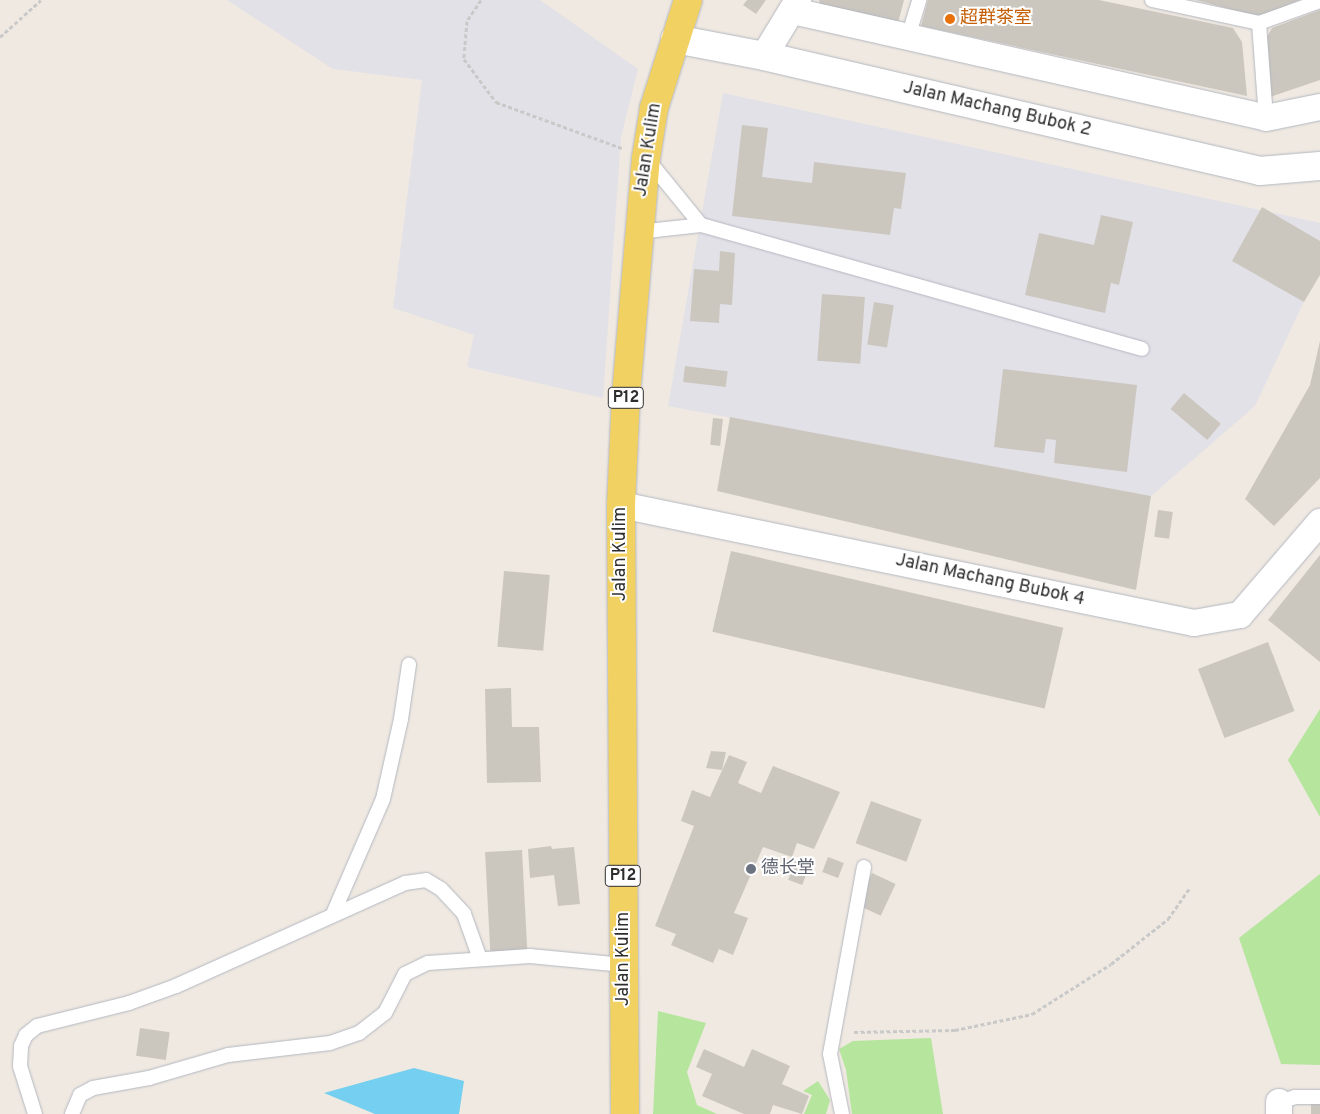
<!DOCTYPE html>
<meta charset="utf-8">
<style>
body{margin:0}
#map{position:relative;width:1320px;height:1114px;overflow:hidden;background:#efe9e1;font-family:Overpass,"Noto Sans SC",sans-serif}
div>[style]{position:absolute}
.industrial>*{inset:0;background:#e3e1e8}
.green>*{inset:0;background:#b6e59e}
.water>*{inset:0;background:#75cff0}
.building>*{inset:0;background:#cbc7bf;transform-origin:0 0}
.path>*{height:3px;margin-top:-1.5px;transform-origin:0;background:repeating-linear-gradient(90deg,#c9c9c9 0 4px,transparent 0 6.5px)}
.roads{filter:drop-shadow(0 0 1px #b4b7c1) drop-shadow(0 0 1px #b4b7c1)}
.service>*{height:14px;margin:-7px;padding:0 7px;transform-origin:7px;border-radius:7px;background:#fff}
.minor>*{height:26px;margin:-13px;padding:0 13px;transform-origin:13px;border-radius:13px;background:#fff}
.tertiary>*{height:28px;margin:-14px;padding:0 14px;transform-origin:14px;border-radius:14px;background:#fff}
.primary>*{height:28px;margin:-14px;padding:0 14px;transform-origin:14px;border-radius:14px;background:#f2d163}
.dots>*{width:14px;height:14px;translate:-50% -50%;box-sizing:border-box;border:2px solid #fff;border-radius:50%}
span{translate:-50% -50%;white-space:nowrap;text-align:center;line-height:1.15;-webkit-text-stroke:4px #fff;paint-order:stroke}
.shield-label span{padding:1px 4px;background:#fff;border:1px solid;border-radius:4px;-webkit-text-stroke-width:0}
.shield-label{font-size:16px;color:#2e2e2e;font-weight:700}
.food-label{font-size:18px;color:#c56008}
.left{translate:0 -50%;text-align:left}
.street-label{font-size:18px;color:#2e2e2e}
.worship-label{font-size:18px;color:#5b616d}
</style>
<div id="map">
<div class="industrial">
<div style="clip-path:polygon(227px 0,540px 0,638px 69px,621px 137px,603px 398px,467px 367px,474px 335px,393px 308px,422px 80px,333px 69px)"></div>
<div style="clip-path:polygon(723px 93px,1320px 223px,1320px 267px,1255px 406px,1151px 496px,668px 406px)"></div>
</div>
<div class="green">
<div style="clip-path:polygon(1320px 709px,1320px 817px,1288px 760px)"></div>
<div style="clip-path:polygon(1320px 874px,1320px 1065px,1281px 1064px,1239px 938px)"></div>
<div style="clip-path:polygon(658px 1011px,706px 1023px,687px 1072px,697px 1105px,717px 1114px,653px 1114px)"></div>
<div style="clip-path:polygon(931px 1038px,943px 1114px,852px 1114px,846px 1070px,839px 1049px,853px 1041px)"></div>
<div style="clip-path:polygon(818px 1081px,830px 1100px,826px 1114px,804px 1114px,812px 1095px,803px 1091px)"></div>
</div>
<div class="water">
<div style="clip-path:polygon(414px 1068px,464px 1081px,459px 1114px,375px 1114px,324px 1093px)"></div>
</div>
<div class="building">
<div style="clip-path:polygon(747px 0,766px 0,756px 14px,743px 5px)"></div>
<div style="clip-path:polygon(819px 0,904px 0,898px 23px,822px 8px)"></div>
<div style="clip-path:polygon(928px 0,1099px 0,1233px 28px,1242px 42px,1247px 96px,921px 26px)"></div>
<div style="clip-path:polygon(1196px 0,1300px 0,1259px 17px)"></div>
<div style="clip-path:polygon(1320px 10px,1320px 80px,1270px 97px,1265px 40px,1272px 28px)"></div>
<div style="clip-path:polygon(742px 125px,768px 128px,762px 177px,812px 183px,814px 162px,906px 173px,901px 209px,894px 208px,890px 235px,732px 216px)"></div>
<div style="clip-path:polygon(1262px 207px,1320px 241px,1320px 275px,1304px 302px,1232px 261px)"></div>
<div style="clip-path:polygon(1101px 215px,1133px 222px,1119px 285px,1111px 283px,1105px 313px,1025px 295px,1039px 233px,1094px 245px)"></div>
<div style="clip-path:polygon(720px 251px,735px 253px,732px 305px,720px 304px,719px 323px,690px 321px,694px 269px,719px 271px)"></div>
<div style="left:822px;top:294px;width:43px;height:67px;rotate:4deg"></div>
<div style="left:874px;top:302px;width:20px;height:43px;rotate:9deg"></div>
<div style="clip-path:polygon(1320px 341px,1320px 478px,1274px 526px,1245px 499px,1310px 385px)"></div>
<div style="left:685px;top:366px;width:43px;height:16px;rotate:7deg"></div>
<div style="clip-path:polygon(1003px 369px,1137px 385px,1127px 472px,1054px 463px,1056px 440px,1046px 439px,1044px 453px,994px 447px)"></div>
<div style="left:1184px;top:393px;width:48px;height:21px;rotate:40deg"></div>
<div style="clip-path:polygon(730px 417px,1151px 496px,1136px 590px,717px 491px)"></div>
<div style="left:713px;top:418px;width:10px;height:27px;rotate:6deg"></div>
<div style="left:1158px;top:510px;width:15px;height:27px;rotate:8deg"></div>
<div style="left:731px;top:551px;width:341px;height:83px;rotate:13deg"></div>
<div style="clip-path:polygon(1320px 555px,1320px 662px,1268px 620px)"></div>
<div style="left:504px;top:571px;width:46px;height:76px;rotate:5deg"></div>
<div style="left:1268px;top:642px;width:74px;height:75px;rotate:69deg"></div>
<div style="clip-path:polygon(511px 688px,512px 727px,539px 727px,541px 782px,487px 783px,485px 689px)"></div>
<div style="clip-path:polygon(711px 751px,726px 752px,722px 770px,706px 768px)"></div>
<div style="clip-path:polygon(729px 755px,747px 762px,738px 783px,761px 793px,773px 766px,840px 792px,814px 849px,797px 843px,792px 857px,763px 847px,734px 913px,748px 918px,733px 955px,719px 949px,713px 963px,671px 945px,676px 934px,655px 926px,694px 826px,681px 821px,692px 790px,710px 797px)"></div>
<div style="left:871px;top:801px;width:54px;height:45px;rotate:20deg"></div>
<div style="clip-path:polygon(551px 846px,552px 849px,574px 847px,580px 904px,558px 906px,554px 875px,530px 878px,528px 849px)"></div>
<div style="left:522px;top:850px;width:100px;height:37px;rotate:87deg"></div>
<div style="left:828px;top:857px;width:17px;height:16px;rotate:21deg"></div>
<div style="left:795px;top:861px;width:15px;height:20px;rotate:20deg"></div>
<div style="left:872px;top:873px;width:26px;height:35px;rotate:25deg"></div>
<div style="left:140px;top:1028px;width:30px;height:28px;rotate:8deg"></div>
<div style="clip-path:polygon(704px 1049px,744px 1067px,752px 1049px,790px 1066px,782px 1084px,809px 1096px,802px 1114px,773px 1105px,770px 1114px,744px 1114px,702px 1096px,712px 1074px,696px 1067px)"></div>
<div style="left:1311px;top:1103px;width:9px;height:11px"></div>
</div>
<div class="path">
<div style="left:481px;top:0;width:25px;rotate:124deg"></div>
<div style="left:467px;top:21px;width:38px;rotate:95deg"></div>
<div style="left:464px;top:59px;width:54px;rotate:53.3deg"></div>
<div style="left:496px;top:102px;width:134px;rotate:20.1deg"></div>
<div style="left:0;top:37px;width:55px;rotate:-42.1deg"></div>
<div style="left:854px;top:1032px;width:101px;rotate:-1.1deg"></div>
<div style="left:955px;top:1030px;width:79px;rotate:-11.7deg"></div>
<div style="left:1032px;top:1014px;width:93px;rotate:-32.3deg"></div>
<div style="left:1111px;top:964px;width:73px;rotate:-38.3deg"></div>
<div style="left:1168px;top:919px;width:38px;rotate:-55deg"></div>
</div>
<div class="roads">
<div class="service">
<div style="left:1152px;top:0;width:109px;rotate:12.1deg"></div>
<div style="left:1259px;top:23px;width:65px;rotate:-19.8deg"></div>
<div style="left:1259px;top:23px;width:95px;rotate:85.8deg"></div>
<div style="left:908px;top:37px;width:39px;rotate:-73deg"></div>
<div style="left:648px;top:160px;width:84px;rotate:50.8deg"></div>
<div style="left:638px;top:232px;width:63px;rotate:-6.3deg"></div>
<div style="left:701px;top:225px;width:458px;rotate:15.7deg"></div>
<div style="left:333px;top:914px;width:125px;rotate:-66.5deg"></div>
<div style="left:383px;top:799px;width:82px;rotate:-77.3deg"></div>
<div style="left:401px;top:719px;width:55px;rotate:-81.6deg"></div>
<div style="left:1279px;top:1102px;width:17px;rotate:-17deg"></div>
<div style="left:1295px;top:1097px;width:25px"></div>
<div style="left:35px;top:1114px;width:50px;rotate:-107.4deg"></div>
<div style="left:20px;top:1066px;width:20px;rotate:-87deg"></div>
<div style="left:21px;top:1046px;width:12px;rotate:-66deg"></div>
<div style="left:26px;top:1035px;width:14px;rotate:-39deg"></div>
<div style="left:37px;top:1026px;width:95px;rotate:-14deg"></div>
<div style="left:129px;top:1003px;width:50px;rotate:-19.9deg"></div>
<div style="left:176px;top:986px;width:251px;rotate:-24.2deg"></div>
<div style="left:405px;top:883px;width:21px;rotate:-8deg"></div>
<div style="left:426px;top:880px;width:17px;rotate:31deg"></div>
<div style="left:441px;top:889px;width:34px;rotate:47deg"></div>
<div style="left:464px;top:914px;width:48px;rotate:70.4deg"></div>
<div style="left:72px;top:1114px;width:21px;rotate:-67deg"></div>
<div style="left:80px;top:1095px;width:15px;rotate:-28deg"></div>
<div style="left:93px;top:1088px;width:57px;rotate:-10.1deg"></div>
<div style="left:149px;top:1078px;width:82px;rotate:-16.2deg"></div>
<div style="left:228px;top:1055px;width:103px;rotate:-6.7deg"></div>
<div style="left:330px;top:1043px;width:31px;rotate:-19deg"></div>
<div style="left:359px;top:1033px;width:33px;rotate:-38deg"></div>
<div style="left:385px;top:1013px;width:44px;rotate:-62.9deg"></div>
<div style="left:405px;top:974px;width:25px;rotate:-26deg"></div>
<div style="left:428px;top:963px;width:102px;rotate:-3.9deg"></div>
<div style="left:530px;top:956px;width:94px;rotate:5.5deg"></div>
<div style="left:842px;top:1114px;width:61px;rotate:-101.3deg"></div>
<div style="left:830px;top:1054px;width:190px;rotate:-79.7deg"></div>
</div>
<div class="minor">
<div style="left:793px;top:11px;width:485px;rotate:12.7deg"></div>
<div style="left:1266px;top:118px;width:55px;rotate:-11.5deg"></div>
<div style="left:764px;top:56px;width:66px;rotate:-58.7deg"></div>
<div style="left:621px;top:505px;width:585px;rotate:11.64deg"></div>
<div style="left:1194px;top:623px;width:47px;rotate:-9.9deg"></div>
<div style="left:1240px;top:615px;width:123px;rotate:-49.3deg"></div>
<div style="left:1279px;top:1102px;width:12px;rotate:90deg"></div>
</div>
<div class="tertiary">
<div style="left:675px;top:39px;width:91px;rotate:10.8deg"></div>
<div style="left:764px;top:56px;width:509px;rotate:13.05deg"></div>
<div style="left:1260px;top:171px;width:60px;rotate:-4.8deg"></div>
</div>
<div class="primary">
<div style="left:625px;top:1114px;width:609px;rotate:-90.38deg"></div>
<div style="left:621px;top:505px;width:110px;rotate:-87.4deg"></div>
<div style="left:626px;top:395px;width:238px;rotate:-85.2deg"></div>
<div style="left:646px;top:158px;width:51px;rotate:-80.9deg"></div>
<div style="left:654px;top:108px;width:113px;rotate:-72.5deg"></div>
</div>
</div>
<div class="dots">
<div style="left:950px;top:19px;background:#e8710a"></div>
<div style="left:751px;top:869px;background:#6b7280"></div>
</div>
<div class="shield-label">
<span style="left:626px;top:398px">P12</span>
<span style="left:623px;top:876px">P12</span>
</div>
<div class="food-label">
<span class="left" style="left:960px;top:19px">超群茶室</span>
</div>
<div class="street-label">
<span style="left:997px;top:110px;rotate:13deg">Jalan Machang Bubok 2</span>
<span style="left:649px;top:150px;rotate:-81deg">Jalan Kulim</span>
<span style="left:621px;top:554px;rotate:-90deg">Jalan Kulim</span>
<span style="left:990px;top:581px;rotate:12deg">Jalan Machang Bubok 4</span>
<span style="left:624px;top:959px;rotate:-90deg">Jalan Kulim</span>
</div>
<div class="worship-label">
<span class="left" style="left:761px;top:869px">德长堂</span>
</div>
</div>
